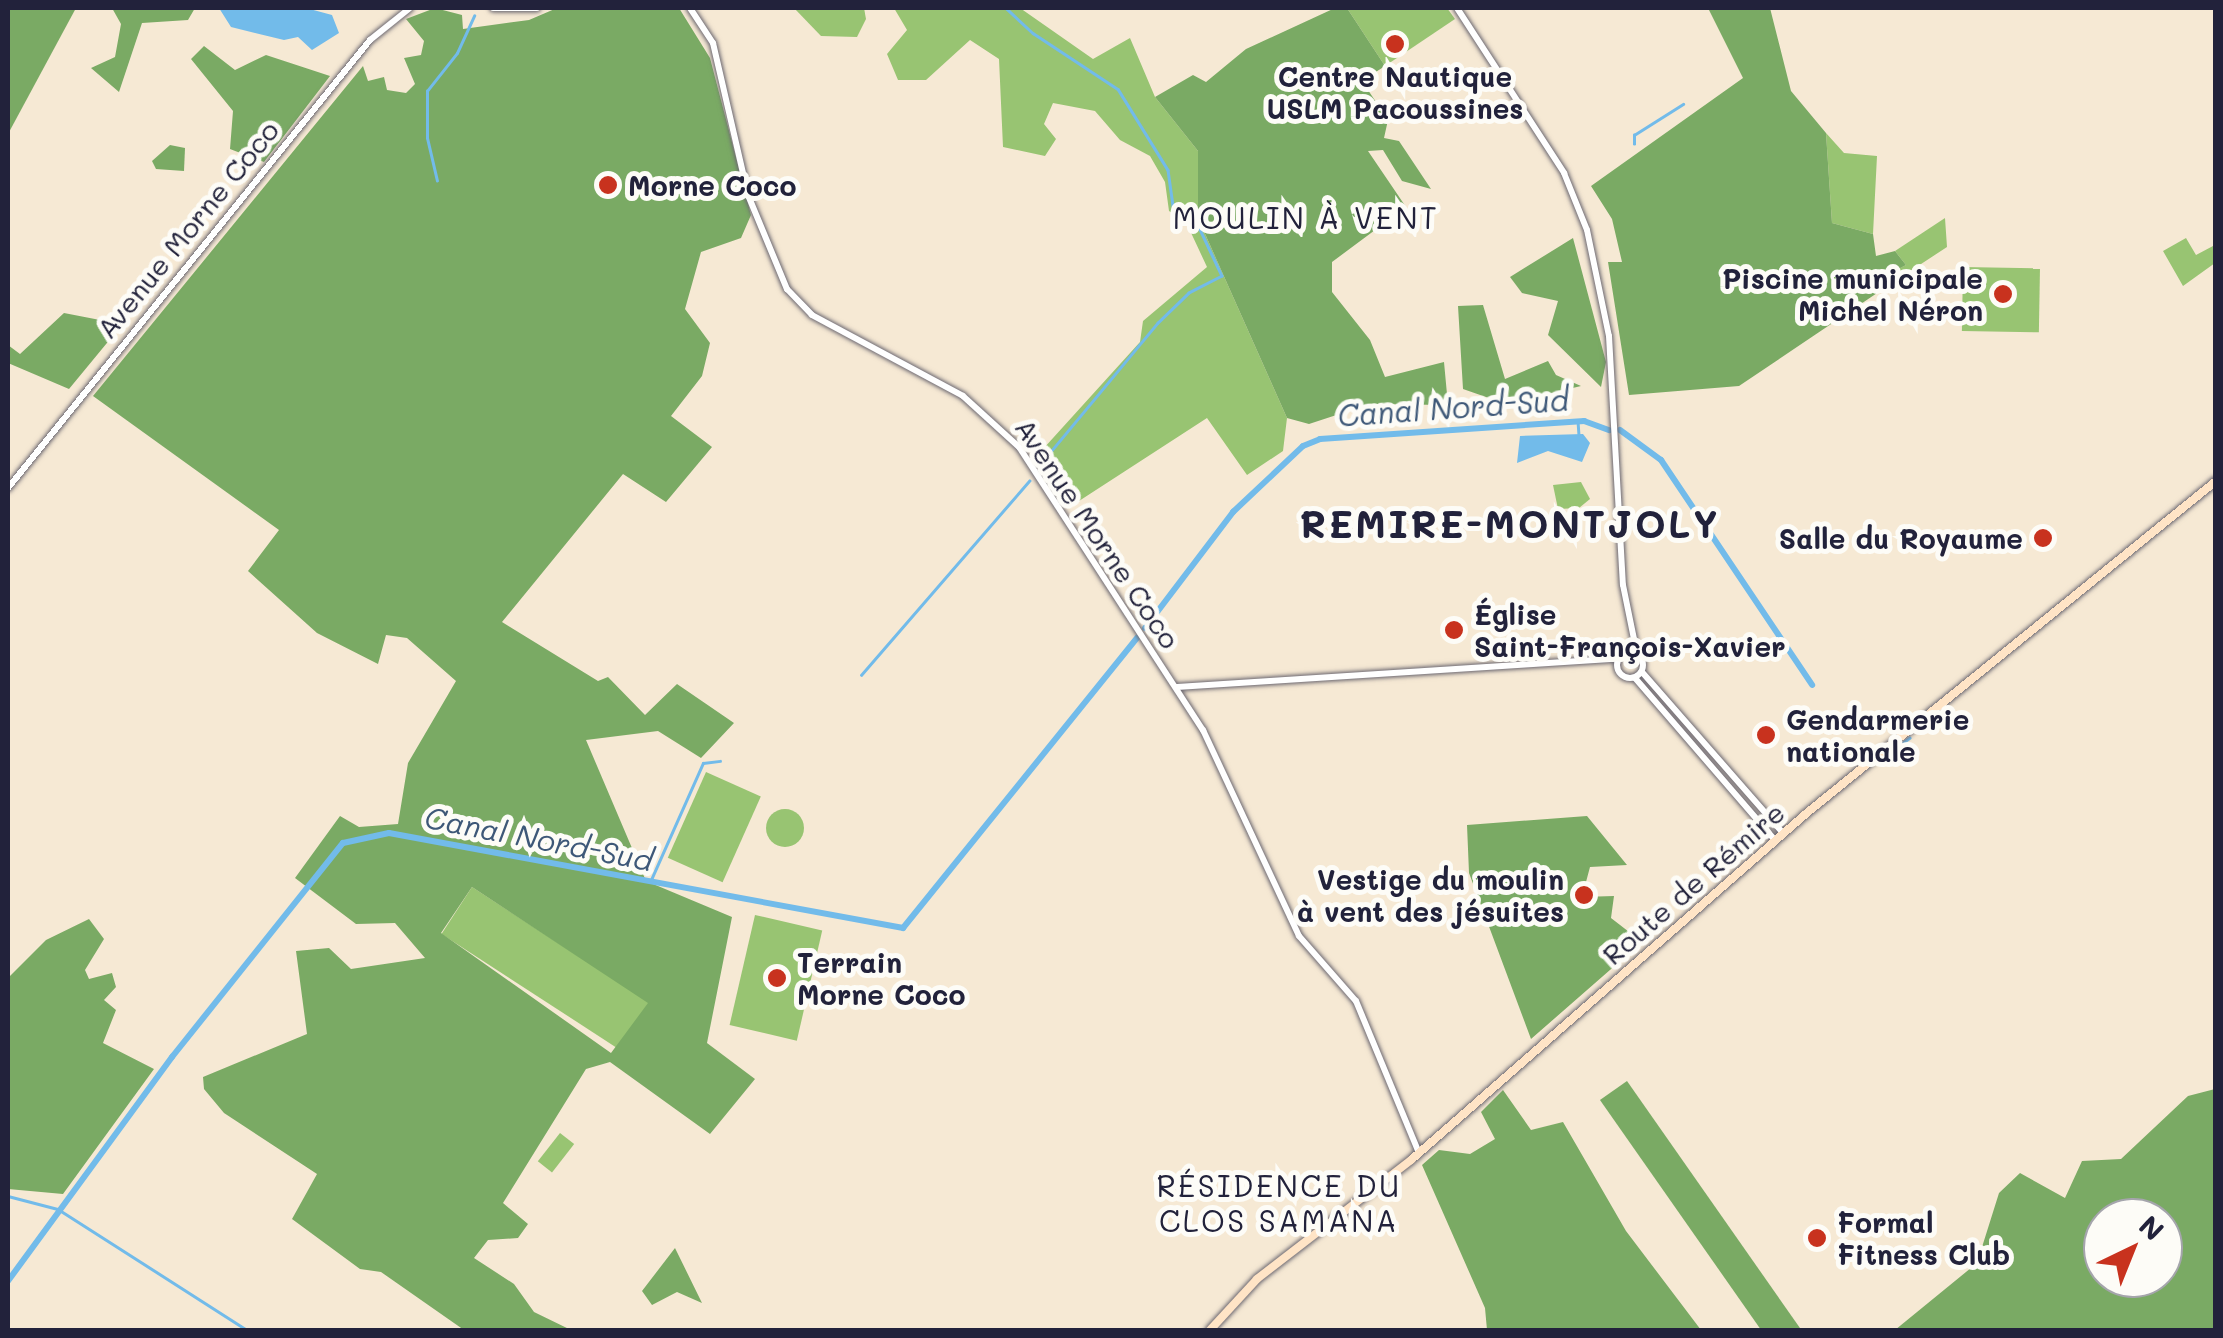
<!DOCTYPE html>
<meta charset="utf-8">
<style>
body{margin:0}
#map{position:relative;width:2223px;height:1338px;overflow:hidden;background:#f6e9d4;font-family:Mali,sans-serif}
div>[style]{position:absolute}
.green>*{inset:0;background:#98c472;transform-origin:0 0}
.round{border-radius:50%}
.forest>*{inset:0;background:#7aaa64;transform-origin:0 0}
.water>*{inset:0;background:#72bbea}
.stream>*{height:2.5px;margin:-1.25px;padding:0 1.25px;transform-origin:1.25px;border-radius:1.25px;background:#72bbea}
.canal>*{height:6px;margin:-3px;padding:0 3px;transform-origin:3px;border-radius:3px;background:#72bbea}
.roads{filter:drop-shadow(0 0 2px #6c6871) drop-shadow(0 0 2px #6c6871)}
.tertiary>*{height:6px;margin:-3px;padding:0 3px;transform-origin:3px;border-radius:3px;background:#fff}
.tertiary>.ring{margin:-3px;padding:0;box-sizing:content-box;background:none;border:6px solid #fff;border-radius:50%}
.secondary>*{height:8px;margin:-4px;padding:0 4px;transform-origin:4px;border-radius:4px;background:#ffe4c6}
.dots>*{width:28px;height:28px;translate:-50% -50%;box-sizing:border-box;border:5px solid #fdfcf7;border-radius:50%}
span{translate:-50% -50%;white-space:nowrap;text-align:center;line-height:1.15;-webkit-text-stroke:10px #fdfcf7;paint-order:stroke}
.poi-label{font-size:28px;color:#22223b;font-weight:700}
.left{translate:0 -50%;text-align:left}
.right{translate:-100% -50%;text-align:right}
.street-label{font-size:28px;color:#22223b}
.neighbourhood-label{font-size:30px;color:#22223b;letter-spacing:2.5px}
.water-label{font-size:30px;color:#3e5878;font-style:italic}
.district-label{font-size:38px;color:#22223b;font-weight:700;letter-spacing:2.5px}
.frame{position:absolute;inset:0;border:10px solid #22223b;pointer-events:none}
.north{position:absolute;left:2083px;top:1198px;width:100px;height:100px;box-sizing:border-box;background:#fdfcf7;border:2px solid #a5a5ac;border-radius:50%;rotate:43deg;font-size:28px;font-weight:700;line-height:40px;text-align:center;color:#22223b}
.north::after{content:'';display:block;margin:auto;width:35px;height:45px;background:#c8321e;clip-path:polygon(50% 0,100% 100%,50% 72%,0 100%)}
</style>
<div id="map">
<div class="green">
<div style="clip-path:polygon(794px 8px,864px 8px,866px 19px,857px 37px,821px 36px)"></div>
<div style="clip-path:polygon(894px 8px,1020px 8px,1093px 59px,1130px 38px,1155px 97px,1198px 151px,1198px 218px,1287px 418px,1283px 451px,1247px 475px,1207px 418px,1079px 501px,1064px 500px,1034px 459px,1140px 342px,1143px 321px,1207px 267px,1186px 222px,1169px 211px,1165px 182px,1150px 156px,1120px 140px,1095px 111px,1053px 103px,1044px 124px,1056px 139px,1045px 156px,1003px 147px,999px 59px,970px 40px,926px 80px,898px 80px,887px 54px,907px 30px)"></div>
<div style="clip-path:polygon(1347px 8px,1447px 8px,1455px 19px,1385px 66px)"></div>
<div style="clip-path:polygon(1826px 133px,1844px 153px,1877px 156px,1873px 234px,1832px 223px)"></div>
<div style="clip-path:polygon(1945px 218px,1947px 247px,1889px 285px,1886px 275px,1906px 265px,1895px 251px)"></div>
<div style="clip-path:polygon(2186px 238px,2196px 255px,2213px 246px,2215px 263px,2183px 286px,2163px 251px)"></div>
<div style="left:1963px;top:267px;width:77px;height:64px;rotate:1deg"></div>
<div style="clip-path:polygon(1581px 482px,1590px 499px,1579px 508px,1558px 509px,1553px 485px)"></div>
<div style="left:706px;top:772px;width:60px;height:94px;rotate:24deg"></div>
<div class="round" style="left:766px;top:809px;width:38px;height:38px"></div>
<div style="left:472px;top:887px;width:212px;height:56px;rotate:33deg"></div>
<div style="left:755px;top:915px;width:69px;height:113px;rotate:13deg"></div>
<div style="left:560px;top:1133px;width:18px;height:36px;rotate:38deg"></div>
</div>
<div class="forest">
<div style="clip-path:polygon(8px 8px,76px 8px,8px 134px)"></div>
<div style="clip-path:polygon(112px 8px,195px 8px,188px 20px,142px 23px,119px 92px,91px 68px,115px 57px,121px 24px)"></div>
<div style="clip-path:polygon(evenodd,435px 8px,462px 15px,463px 29px,529px 20px,557px 8px,679px 8px,710px 58px,751px 215px,741px 238px,701px 252px,685px 309px,710px 343px,702px 376px,671px 416px,712px 447px,666px 502px,623px 474px,502px 622px,598px 681px,608px 677px,645px 715px,677px 684px,734px 723px,701px 758px,658px 731px,586px 740px,646px 881px,732px 917px,707px 1043px,755px 1079px,710px 1134px,610px 1062px,586px 1069px,503px 1203px,528px 1224px,518px 1238px,488px 1240px,474px 1258px,514px 1284px,534px 1312px,571px 1330px,464px 1330px,381px 1272px,360px 1269px,292px 1219px,317px 1174px,224px 1113px,204px 1089px,203px 1077px,307px 1034px,296px 951px,329px 948px,351px 969px,425px 958px,395px 923px,356px 924px,295px 878px,340px 816px,359px 827px,398px 824px,408px 763px,456px 681px,407px 638px,386px 635px,378px 664px,317px 633px,248px 571px,279px 530px,93px 396px,363px 66px,368px 81px,384px 77px,387px 90px,406px 93px,415px 84px,404px 58px,421px 55px,424px 41px,406px 19px,435px 8px,472px 887px,648px 1003px,611px 1053px,441px 933px,472px 887px)"></div>
<div style="clip-path:polygon(1335px 8px,1347px 8px,1385px 66px,1362px 81px,1388px 120px,1384px 138px,1399px 141px,1431px 189px,1402px 181px,1383px 150px,1368px 151px,1406px 207px,1332px 262px,1332px 292px,1370px 340px,1385px 377px,1444px 362px,1448px 405px,1370px 404px,1309px 424px,1287px 418px,1198px 218px,1198px 151px,1155px 97px,1193px 75px,1206px 82px,1246px 49px)"></div>
<div style="clip-path:polygon(1708px 8px,1770px 8px,1791px 91px,1826px 133px,1832px 223px,1873px 234px,1876px 256px,1895px 251px,1906px 265px,1887px 275px,1889px 285px,1739px 386px,1629px 395px,1608px 262px,1622px 262px,1612px 219px,1591px 186px,1743px 78px)"></div>
<div style="clip-path:polygon(204px 46px,235px 70px,266px 55px,330px 76px,264px 162px,230px 149px,233px 111px,191px 59px)"></div>
<div style="clip-path:polygon(170px 145px,185px 148px,184px 171px,156px 169px,152px 161px)"></div>
<div style="clip-path:polygon(1573px 238px,1606px 362px,1601px 387px,1548px 335px,1558px 301px,1522px 293px,1510px 277px)"></div>
<div style="clip-path:polygon(1483px 305px,1505px 379px,1548px 361px,1556px 375px,1581px 386px,1506px 404px,1463px 389px,1458px 306px)"></div>
<div style="clip-path:polygon(64px 313px,100px 320px,116px 332px,69px 389px,8px 363px,8px 345px,20px 354px)"></div>
<div style="clip-path:polygon(1587px 816px,1627px 865px,1590px 867px,1582px 897px,1614px 896px,1611px 918px,1642px 942px,1531px 1039px,1469px 873px,1467px 825px)"></div>
<div style="clip-path:polygon(89px 919px,104px 939px,85px 970px,89px 979px,112px 973px,116px 987px,104px 1000px,116px 1010px,103px 1043px,154px 1069px,63px 1194px,8px 1189px,8px 978px,46px 940px)"></div>
<div style="left:1627px;top:1081px;width:304px;height:33px;rotate:55deg"></div>
<div style="clip-path:polygon(evenodd,2215px 1089px,2215px 1330px,1895px 1330px,1977px 1263px,1999px 1193px,2020px 1173px,2065px 1198px,2082px 1161px,2121px 1159px,2188px 1096px,2215px 1089px,2103px 1218px,2163px 1218px,2163px 1278px,2103px 1278px,2103px 1218px)"></div>
<div style="clip-path:polygon(1503px 1090px,1531px 1130px,1563px 1122px,1626px 1231px,1701px 1330px,1487px 1330px,1485px 1308px,1422px 1165px,1439px 1150px,1470px 1154px,1495px 1139px,1481px 1112px)"></div>
<div style="clip-path:polygon(675px 1248px,702px 1303px,677px 1292px,652px 1305px,642px 1291px)"></div>
</div>
<div class="water">
<div style="clip-path:polygon(219px 8px,306px 8px,332px 15px,339px 33px,312px 50px,298px 37px,284px 40px,231px 27px)"></div>
<div style="clip-path:polygon(1583px 434px,1590px 443px,1582px 462px,1548px 451px,1517px 463px,1520px 436px)"></div>
</div>
<div class="stream">
<div style="left:1006px;top:8px;width:37px;rotate:43deg"></div>
<div style="left:1033px;top:33px;width:102px;rotate:33.4deg"></div>
<div style="left:1118px;top:89px;width:95px;rotate:58.3deg"></div>
<div style="left:1168px;top:170px;width:36px;rotate:82deg"></div>
<div style="left:1173px;top:206px;width:31px;rotate:37deg"></div>
<div style="left:1198px;top:225px;width:56px;rotate:64.8deg"></div>
<div style="left:1222px;top:276px;width:37px;rotate:153deg"></div>
<div style="left:1189px;top:293px;width:43px;rotate:135.9deg"></div>
<div style="left:1158px;top:323px;width:177px;rotate:129.7deg"></div>
<div style="left:1634px;top:144px;width:9px;rotate:-90deg"></div>
<div style="left:1634px;top:135px;width:58px;rotate:-32.3deg"></div>
<div style="left:437px;top:181px;width:44px;rotate:-103.1deg"></div>
<div style="left:427px;top:138px;width:47px;rotate:-90deg"></div>
<div style="left:427px;top:91px;width:48px;rotate:-51.7deg"></div>
<div style="left:457px;top:53px;width:41px;rotate:-65.3deg"></div>
<div style="left:1578px;top:421px;width:13px;rotate:86deg"></div>
<div style="left:861px;top:675px;width:257px;rotate:-49.1deg"></div>
<div style="left:1890px;top:752px;width:24px;rotate:-36deg"></div>
<div style="left:650px;top:882px;width:130px;rotate:-66deg"></div>
<div style="left:703px;top:763px;width:17px;rotate:-7deg"></div>
<div style="left:8px;top:1196px;width:52px;rotate:14.6deg"></div>
<div style="left:58px;top:1209px;width:224px;rotate:32.6deg"></div>
</div>
<div class="canal">
<div style="left:1620px;top:430px;width:51px;rotate:36.2deg"></div>
<div style="left:1661px;top:460px;width:271px;rotate:56.1deg"></div>
<div style="left:1145px;top:628px;width:146px;rotate:-52.8deg"></div>
<div style="left:1233px;top:512px;width:96px;rotate:-43.3deg"></div>
<div style="left:1303px;top:446px;width:18px;rotate:-22deg"></div>
<div style="left:1320px;top:439px;width:265px;rotate:-3.9deg"></div>
<div style="left:1584px;top:421px;width:27px;rotate:20deg"></div>
<div style="left:8px;top:1281px;width:278px;rotate:-53.8deg"></div>
<div style="left:172px;top:1057px;width:274px;rotate:-51.4deg"></div>
<div style="left:343px;top:843px;width:47px;rotate:-12.3deg"></div>
<div style="left:389px;top:833px;width:523px;rotate:10.47deg"></div>
<div style="left:903px;top:928px;width:373px;rotate:-51.1deg"></div>
</div>
<div class="roads">
<div class="tertiary">
<div style="left:493px;top:8px;width:44px"></div>
<div style="left:690px;top:8px;width:42px;rotate:56.7deg"></div>
<div style="left:713px;top:43px;width:156px;rotate:77deg"></div>
<div style="left:748px;top:195px;width:102px;rotate:67.5deg"></div>
<div style="left:787px;top:289px;width:36px;rotate:46deg"></div>
<div style="left:812px;top:315px;width:171px;rotate:28.2deg"></div>
<div style="left:963px;top:396px;width:76px;rotate:42.3deg"></div>
<div style="left:1019px;top:447px;width:338px;rotate:57deg"></div>
<div style="left:1203px;top:730px;width:227px;rotate:65deg"></div>
<div style="left:1299px;top:936px;width:86px;rotate:48.8deg"></div>
<div style="left:1356px;top:1001px;width:165px;rotate:67.5deg"></div>
<div style="left:1457px;top:8px;width:197px;rotate:57deg"></div>
<div style="left:1564px;top:173px;width:61px;rotate:68deg"></div>
<div style="left:1587px;top:230px;width:108px;rotate:78.3deg"></div>
<div style="left:1609px;top:336px;width:249px;rotate:86.8deg"></div>
<div style="left:1623px;top:585px;width:70px;rotate:78.5deg"></div>
<div style="left:8px;top:488px;width:576px;rotate:-51.06deg"></div>
<div style="left:370px;top:40px;width:51px;rotate:-38.7deg"></div>
<div class="ring" style="left:1617px;top:652px;width:20px;height:20px"></div>
<div style="left:1642px;top:672px;width:214px;rotate:48.8deg"></div>
<div style="left:1635px;top:678px;width:214px;rotate:49.2deg"></div>
<div style="left:1176px;top:687px;width:444px;rotate:-3.7deg"></div>
</div>
<div class="secondary">
<div style="left:1210px;top:1330px;width:69px;rotate:-47.3deg"></div>
<div style="left:1257px;top:1279px;width:195px;rotate:-37.7deg"></div>
<div style="left:1411px;top:1160px;width:528px;rotate:-41.24deg"></div>
<div style="left:1808px;top:812px;width:525px;rotate:-39.05deg"></div>
</div>
</div>
<div class="dots">
<div style="left:1395px;top:44px;background:#c8321e"></div>
<div style="left:608px;top:185px;background:#c8321e"></div>
<div style="left:2003px;top:294px;background:#c8321e"></div>
<div style="left:2043px;top:538px;background:#c8321e"></div>
<div style="left:1454px;top:630px;background:#c8321e"></div>
<div style="left:1766px;top:735px;background:#c8321e"></div>
<div style="left:1584px;top:895px;background:#c8321e"></div>
<div style="left:777px;top:978px;background:#c8321e"></div>
<div style="left:1817px;top:1238px;background:#c8321e"></div>
</div>
<div class="poi-label">
<span style="left:1395px;top:92px">Centre Nautique<br>USLM Pacoussines</span>
<span class="left" style="left:628px;top:185px">Morne Coco</span>
<span class="right" style="left:1983px;top:294px">Piscine municipale<br>Michel Néron</span>
<span class="right" style="left:2023px;top:538px">Salle du Royaume</span>
<span class="left" style="left:1474px;top:630px">Église<br>Saint-François-Xavier</span>
<span class="left" style="left:1786px;top:735px">Gendarmerie<br>nationale</span>
<span class="right" style="left:1564px;top:895px">Vestige du moulin<br>à vent des jésuites</span>
<span class="left" style="left:797px;top:978px">Terrain<br>Morne Coco</span>
<span class="left" style="left:1837px;top:1238px">Formal<br>Fitness Club</span>
</div>
<div class="street-label">
<span style="left:187px;top:229px;rotate:-51deg">Avenue Morne Coco</span>
<span style="left:1098px;top:533px;rotate:56deg">Avenue Morne Coco</span>
<span style="left:1693px;top:883px;rotate:-41deg">Route de Rémire</span>
</div>
<div class="neighbourhood-label">
<span style="left:1306px;top:217px">MOULIN À VENT</span>
<span style="left:1279px;top:1202px">RÉSIDENCE DU<br>CLOS SAMANA</span>
</div>
<div class="water-label">
<span style="left:1453px;top:407px;rotate:-4deg">Canal Nord-Sud</span>
<span style="left:539px;top:838px;rotate:11deg">Canal Nord-Sud</span>
</div>
<div class="district-label">
<span style="left:1510px;top:524px">REMIRE-MONTJOLY</span>
</div>
<div class="frame"></div>
<div class="north">N</div>
</div>
